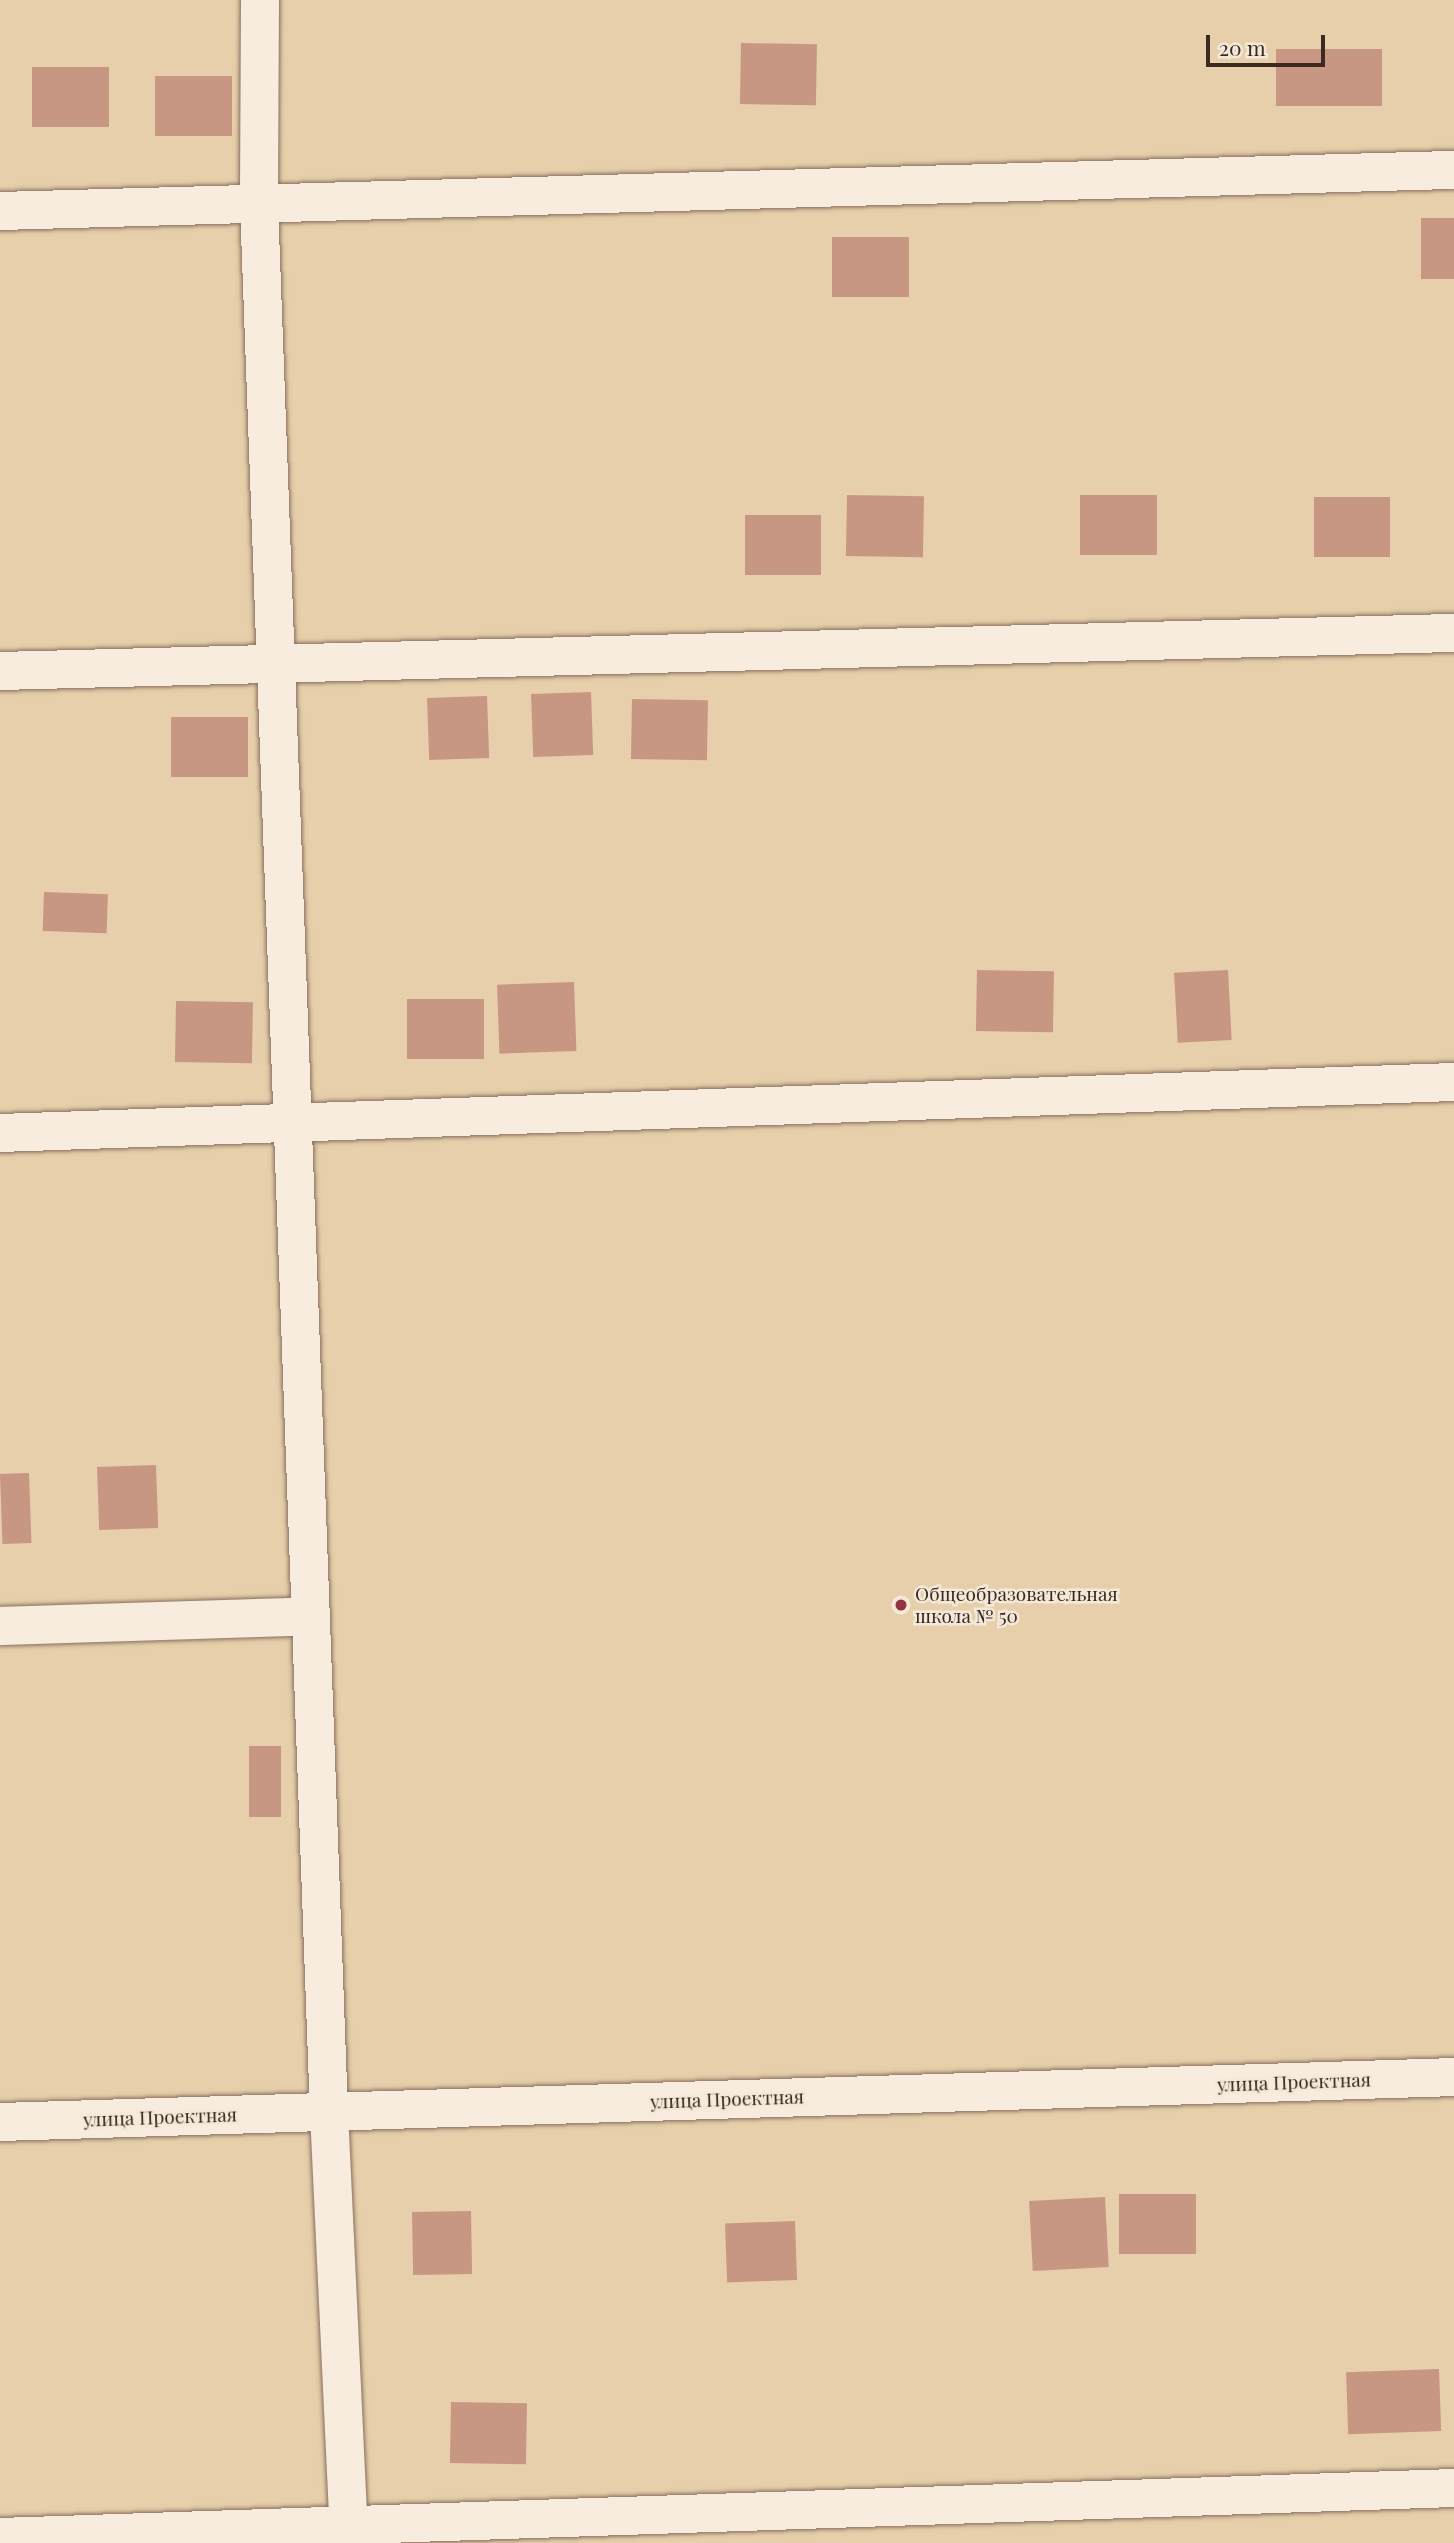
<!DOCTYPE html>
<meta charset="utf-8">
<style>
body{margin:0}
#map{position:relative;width:1454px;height:2543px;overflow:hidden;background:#ecdeca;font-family:"Playfair Display",serif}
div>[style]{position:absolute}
.sand>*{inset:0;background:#e6cfaa;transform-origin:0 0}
.building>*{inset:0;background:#c89783;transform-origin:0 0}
.roads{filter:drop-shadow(0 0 2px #88705f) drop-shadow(0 0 2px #88705f)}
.minor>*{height:38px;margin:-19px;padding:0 19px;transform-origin:19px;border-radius:19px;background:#f7ecdd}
.dots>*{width:19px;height:19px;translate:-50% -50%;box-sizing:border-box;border:4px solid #f4e9d9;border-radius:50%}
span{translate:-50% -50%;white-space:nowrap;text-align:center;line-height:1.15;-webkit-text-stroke:5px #f4e9d9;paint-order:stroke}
.poi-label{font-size:19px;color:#3a2a22}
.left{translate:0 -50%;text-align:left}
.street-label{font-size:19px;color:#3a2a22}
.scale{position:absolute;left:1206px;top:35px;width:119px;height:32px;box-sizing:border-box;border:4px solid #3a2a22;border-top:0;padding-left:9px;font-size:21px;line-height:24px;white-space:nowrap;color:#3a2a22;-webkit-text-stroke:5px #f4e9d9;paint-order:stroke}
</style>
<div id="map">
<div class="sand">
<div style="left:0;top:0;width:1454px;height:2543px"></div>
</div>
<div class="building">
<div style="left:741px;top:43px;width:76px;height:61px;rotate:1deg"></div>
<div style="left:1276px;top:49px;width:106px;height:57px"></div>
<div style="left:32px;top:67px;width:77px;height:60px"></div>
<div style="left:155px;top:76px;width:77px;height:60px"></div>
<div style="left:1421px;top:218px;width:33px;height:61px"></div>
<div style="left:832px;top:237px;width:77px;height:60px"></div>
<div style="left:847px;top:495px;width:77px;height:61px;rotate:1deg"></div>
<div style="left:1080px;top:495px;width:77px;height:60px"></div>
<div style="left:1314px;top:497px;width:76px;height:60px"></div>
<div style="left:745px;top:515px;width:76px;height:60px"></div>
<div style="left:591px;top:692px;width:63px;height:60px;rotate:88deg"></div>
<div style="left:487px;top:696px;width:62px;height:60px;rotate:88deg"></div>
<div style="left:632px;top:699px;width:76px;height:60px;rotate:1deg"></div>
<div style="left:171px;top:717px;width:77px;height:60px"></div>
<div style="left:44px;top:892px;width:64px;height:39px;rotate:2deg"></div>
<div style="left:977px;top:970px;width:77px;height:61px;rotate:1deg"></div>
<div style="left:1228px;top:970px;width:70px;height:54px;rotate:87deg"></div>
<div style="left:574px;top:982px;width:69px;height:77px;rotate:88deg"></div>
<div style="left:407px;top:999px;width:77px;height:60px"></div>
<div style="left:176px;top:1001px;width:77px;height:61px;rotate:1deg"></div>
<div style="left:156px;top:1465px;width:63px;height:59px;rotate:88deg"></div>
<div style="left:29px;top:1473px;width:70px;height:29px;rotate:88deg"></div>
<div style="left:249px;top:1746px;width:32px;height:71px"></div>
<div style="left:1119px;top:2194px;width:77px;height:60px"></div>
<div style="left:1105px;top:2197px;width:70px;height:76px;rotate:87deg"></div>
<div style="left:471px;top:2211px;width:63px;height:59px;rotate:89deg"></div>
<div style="left:795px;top:2221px;width:59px;height:70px;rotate:88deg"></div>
<div style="left:1439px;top:2369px;width:62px;height:93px;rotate:88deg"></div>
<div style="left:451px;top:2402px;width:76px;height:61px;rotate:1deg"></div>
</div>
<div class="roads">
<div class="minor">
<div style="left:260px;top:0;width:204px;rotate:90.3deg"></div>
<div style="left:259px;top:204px;width:1909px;rotate:87.9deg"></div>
<div style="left:329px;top:2112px;width:431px;rotate:87.3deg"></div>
<div style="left:0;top:211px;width:1455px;rotate:-1.62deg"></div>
<div style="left:0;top:671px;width:1454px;rotate:-1.5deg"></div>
<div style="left:0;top:1133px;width:1455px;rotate:-2.01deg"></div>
<div style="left:0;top:1626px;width:311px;rotate:-1.8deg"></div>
<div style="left:0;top:2122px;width:1455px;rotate:-1.77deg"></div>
<div style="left:0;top:2537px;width:1455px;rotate:-1.93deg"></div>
</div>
</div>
<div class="dots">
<div style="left:901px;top:1605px;background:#93333f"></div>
</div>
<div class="poi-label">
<span class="left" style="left:915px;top:1605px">Общеобразовательная<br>школа № 50</span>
</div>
<div class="street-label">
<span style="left:1294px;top:2082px;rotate:-2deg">улица Проектная</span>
<span style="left:727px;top:2099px;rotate:-2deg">улица Проектная</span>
<span style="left:160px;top:2117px;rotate:-2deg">улица Проектная</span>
</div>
<div class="scale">20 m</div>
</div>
